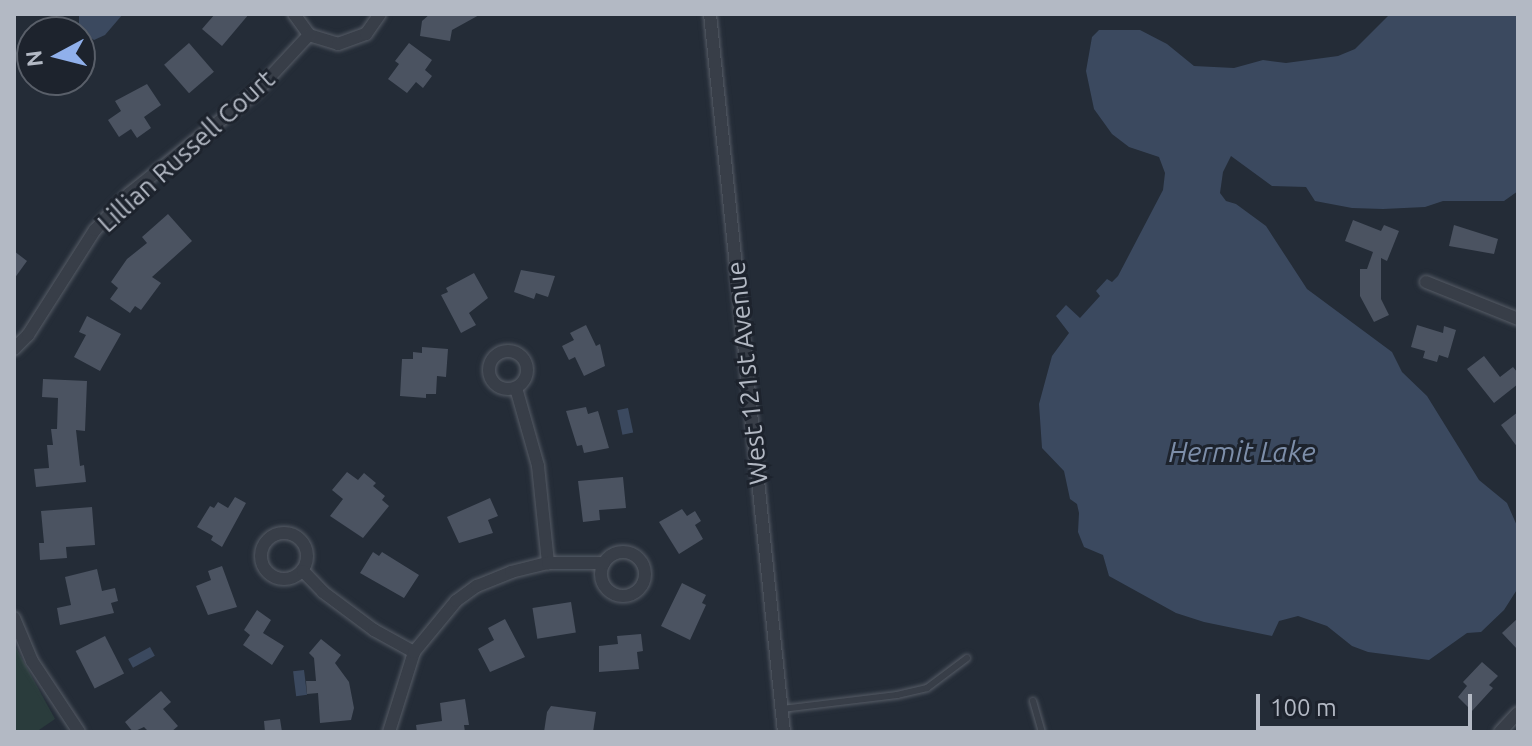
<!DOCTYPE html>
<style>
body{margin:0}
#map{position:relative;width:1532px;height:746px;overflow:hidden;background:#242c37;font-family:Ubuntu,sans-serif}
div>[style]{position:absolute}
.green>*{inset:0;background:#2a3c3c}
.water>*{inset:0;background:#3b495f;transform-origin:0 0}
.building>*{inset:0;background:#4b5361;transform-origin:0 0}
.roads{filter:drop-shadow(0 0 2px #565c66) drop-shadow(0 0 2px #565c66)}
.service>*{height:6px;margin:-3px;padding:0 3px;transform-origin:3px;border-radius:3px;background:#383e48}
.minor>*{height:12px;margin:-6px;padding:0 6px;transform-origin:6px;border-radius:6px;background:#383e48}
.minor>.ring{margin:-6px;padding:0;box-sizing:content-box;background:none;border:12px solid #383e48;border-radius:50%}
span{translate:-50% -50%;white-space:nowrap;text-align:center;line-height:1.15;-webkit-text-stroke:6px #1d232d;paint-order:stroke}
.street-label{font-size:26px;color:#b3b9c4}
.water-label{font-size:28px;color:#7d8ea9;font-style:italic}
.frame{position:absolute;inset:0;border:16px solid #b3b9c4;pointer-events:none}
.north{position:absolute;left:16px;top:16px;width:80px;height:80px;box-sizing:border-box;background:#1d232d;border:2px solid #595f69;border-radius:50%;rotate:263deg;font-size:22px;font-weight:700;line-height:32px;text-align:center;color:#b3b9c4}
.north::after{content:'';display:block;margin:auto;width:28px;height:36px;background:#90b0eb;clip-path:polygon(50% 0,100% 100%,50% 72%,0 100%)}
.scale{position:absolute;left:1256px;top:694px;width:216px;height:36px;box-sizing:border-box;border:4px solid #b3b9c4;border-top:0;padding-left:10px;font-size:24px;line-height:28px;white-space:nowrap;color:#b3b9c4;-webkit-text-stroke:6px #1d232d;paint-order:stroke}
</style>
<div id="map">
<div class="green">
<div style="clip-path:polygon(14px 644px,55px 719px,36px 732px,14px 732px)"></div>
</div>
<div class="water">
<div style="clip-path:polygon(79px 14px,123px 14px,105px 35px,94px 40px,79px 30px)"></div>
<div style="clip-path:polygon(1390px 14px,1518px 14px,1518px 191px,1504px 201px,1443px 201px,1425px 207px,1383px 209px,1352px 208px,1315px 201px,1306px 187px,1272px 186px,1231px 156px,1223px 172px,1220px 193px,1226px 201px,1236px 204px,1266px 226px,1307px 289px,1392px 352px,1402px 372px,1427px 396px,1479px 480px,1507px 503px,1518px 528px,1518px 588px,1504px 610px,1481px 632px,1467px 633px,1429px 660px,1368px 652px,1352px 646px,1327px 626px,1298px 616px,1279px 621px,1272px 636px,1204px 622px,1176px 613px,1109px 576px,1103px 555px,1084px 547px,1078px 532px,1079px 513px,1077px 504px,1070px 499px,1064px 471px,1042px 448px,1039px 404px,1052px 356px,1069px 333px,1056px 316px,1066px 305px,1080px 318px,1100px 296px,1096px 291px,1107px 279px,1112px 282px,1118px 276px,1163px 190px,1165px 173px,1159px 157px,1129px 147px,1112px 134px,1094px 109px,1086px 71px,1092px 37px,1099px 30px,1140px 30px,1167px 44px,1194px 66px,1234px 68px,1263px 60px,1286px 63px,1338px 56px,1355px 49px)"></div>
<div style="left:628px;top:408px;width:25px;height:11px;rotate:78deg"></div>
<div style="left:150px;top:647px;width:10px;height:25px;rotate:61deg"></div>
<div style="left:304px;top:670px;width:25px;height:11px;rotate:83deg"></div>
</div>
<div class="building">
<div style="clip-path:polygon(215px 14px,249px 14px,222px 46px,202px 29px)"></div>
<div style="clip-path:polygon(430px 14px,481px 14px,452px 30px,450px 41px,420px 36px,422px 21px)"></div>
<div style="left:189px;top:43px;width:38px;height:33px;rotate:49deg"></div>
<div style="clip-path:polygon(409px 43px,432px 60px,425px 70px,432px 76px,423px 88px,416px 82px,407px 93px,388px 79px,399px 64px,395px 61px)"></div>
<div style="clip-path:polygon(147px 84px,161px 105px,144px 117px,151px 128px,137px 138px,131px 129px,119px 137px,108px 120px,121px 111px,115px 101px)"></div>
<div style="clip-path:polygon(168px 214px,192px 241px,152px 277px,161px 283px,141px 310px,135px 306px,130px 313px,110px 299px,118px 288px,111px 282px,127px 259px,147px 243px,142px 237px)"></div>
<div style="clip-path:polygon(1353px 220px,1381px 231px,1384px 225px,1399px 231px,1387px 261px,1381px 258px,1381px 299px,1389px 315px,1374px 322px,1360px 296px,1360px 269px,1367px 269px,1373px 252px,1345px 241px)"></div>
<div style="clip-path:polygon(1454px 225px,1498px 239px,1494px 254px,1449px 246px)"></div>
<div style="clip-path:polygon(14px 251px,27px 261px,14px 279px)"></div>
<div style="clip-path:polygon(521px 270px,555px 276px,548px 297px,536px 293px,534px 299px,514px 292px)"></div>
<div style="clip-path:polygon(474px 273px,488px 298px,469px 313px,476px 325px,461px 333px,441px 295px,448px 292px,446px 288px)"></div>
<div style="clip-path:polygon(87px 316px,121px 334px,100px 371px,74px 357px,86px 335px,79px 332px)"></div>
<div style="clip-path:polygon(586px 325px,596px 346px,600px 344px,605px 366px,584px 376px,575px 357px,569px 360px,562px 346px,574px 340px,570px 333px)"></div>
<div style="clip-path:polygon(1417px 325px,1443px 333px,1444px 326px,1456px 330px,1448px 358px,1439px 355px,1437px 362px,1423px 358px,1425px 351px,1411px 347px)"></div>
<div style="clip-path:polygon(422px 347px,448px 349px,446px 377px,437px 376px,436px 394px,426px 394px,426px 398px,400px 396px,402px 359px,413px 359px,413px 352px,422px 353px)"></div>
<div style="clip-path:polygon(1484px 356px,1500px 377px,1513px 367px,1518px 373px,1518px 384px,1494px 403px,1467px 369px)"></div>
<div style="clip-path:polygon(43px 379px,87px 381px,85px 431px,76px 430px,80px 466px,84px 465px,86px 482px,36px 487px,34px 469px,49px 468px,47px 445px,53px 445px,51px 429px,57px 429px,58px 398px,42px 397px)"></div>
<div style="clip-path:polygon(586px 407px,588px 414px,598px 411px,609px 448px,584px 453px,582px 445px,577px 446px,566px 411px)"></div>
<div style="clip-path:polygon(1518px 412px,1518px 448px,1501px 425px)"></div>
<div style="clip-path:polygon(347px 472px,358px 480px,364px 473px,376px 483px,373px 486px,385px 496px,382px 500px,389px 506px,363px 538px,330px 516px,343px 499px,332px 490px)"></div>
<div style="clip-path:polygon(623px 477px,626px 508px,599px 510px,600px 520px,583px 522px,578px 481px)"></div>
<div style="clip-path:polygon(235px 497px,246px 503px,222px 547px,211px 540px,213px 536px,197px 527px,210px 506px,214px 508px,218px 502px,228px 508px)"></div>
<div style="clip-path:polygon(490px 498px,498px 516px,488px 520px,493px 533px,459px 543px,447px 517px)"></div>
<div style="clip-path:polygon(92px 507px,95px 545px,66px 547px,67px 558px,40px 560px,39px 543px,44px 543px,41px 511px)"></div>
<div style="clip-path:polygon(682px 509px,687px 516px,695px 511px,701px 521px,695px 525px,703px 539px,679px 554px,659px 522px)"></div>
<div style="clip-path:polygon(373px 552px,379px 556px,382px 552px,419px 575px,404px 598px,360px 573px)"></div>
<div style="clip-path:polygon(222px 566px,237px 607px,208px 615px,196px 586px,211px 580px,208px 571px)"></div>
<div style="clip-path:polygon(97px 569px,102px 591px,115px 588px,118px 601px,111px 603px,114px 613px,60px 625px,57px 608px,71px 605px,65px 577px)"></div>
<div style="clip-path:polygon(682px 583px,706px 595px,702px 603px,706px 605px,690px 640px,661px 626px)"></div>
<div style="left:571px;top:602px;width:31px;height:39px;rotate:81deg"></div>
<div style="clip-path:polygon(257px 610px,271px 620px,263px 633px,284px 646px,272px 665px,243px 645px,250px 635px,244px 630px)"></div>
<div style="clip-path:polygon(1518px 618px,1518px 650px,1502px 633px)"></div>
<div style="clip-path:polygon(505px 619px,525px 657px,490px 672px,478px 649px,494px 640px,488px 628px)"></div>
<div style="clip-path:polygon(641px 634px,643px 651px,637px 652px,639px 669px,599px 672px,599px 646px,618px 644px,617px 636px)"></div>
<div style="left:105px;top:636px;width:42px;height:33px;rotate:63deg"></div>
<div style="clip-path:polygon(321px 639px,341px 655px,335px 663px,349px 682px,354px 708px,351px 720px,320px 723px,318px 693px,307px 694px,306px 681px,316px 681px,314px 658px,309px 653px)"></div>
<div style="clip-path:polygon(1482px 662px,1498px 676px,1489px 685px,1493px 688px,1472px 711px,1458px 697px,1467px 686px,1463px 682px)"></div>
<div style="clip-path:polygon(161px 691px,171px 702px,163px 709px,178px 726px,171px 732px,149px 732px,144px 727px,133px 732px,125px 722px)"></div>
<div style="clip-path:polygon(465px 699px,469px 725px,464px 725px,465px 732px,417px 732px,416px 725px,442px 721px,440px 703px)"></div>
<div style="clip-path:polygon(551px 706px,596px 712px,593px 732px,544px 732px,547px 712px)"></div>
<div style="clip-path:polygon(280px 719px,282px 732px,265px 732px,264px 721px)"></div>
</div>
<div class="roads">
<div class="service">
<div style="left:1033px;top:701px;width:32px;rotate:74deg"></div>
<div style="left:782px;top:709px;width:116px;rotate:-6.9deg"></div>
<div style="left:897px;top:695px;width:31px;rotate:-13deg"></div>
<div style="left:927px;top:688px;width:50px;rotate:-36.9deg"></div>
</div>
<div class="minor">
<div style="left:294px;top:14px;width:26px;rotate:54deg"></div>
<div style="left:309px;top:35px;width:30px;rotate:17deg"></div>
<div style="left:338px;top:44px;width:30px;rotate:-20deg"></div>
<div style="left:366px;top:34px;width:24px;rotate:-55deg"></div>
<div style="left:710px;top:14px;width:722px;rotate:84.12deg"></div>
<div style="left:1426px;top:282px;width:99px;rotate:21.9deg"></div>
<div style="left:14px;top:349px;width:20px;rotate:-45deg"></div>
<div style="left:28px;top:335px;width:125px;rotate:-57.5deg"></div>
<div style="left:95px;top:230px;width:50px;rotate:-46.6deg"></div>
<div style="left:129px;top:194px;width:163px;rotate:-38.8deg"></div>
<div style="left:256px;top:92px;width:78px;rotate:-47.1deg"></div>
<div class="ring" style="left:489px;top:351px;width:26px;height:26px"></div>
<div style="left:516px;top:388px;width:81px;rotate:74.2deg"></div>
<div style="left:538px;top:466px;width:98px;rotate:84.1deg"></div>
<div class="ring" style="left:261px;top:533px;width:34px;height:34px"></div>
<div class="ring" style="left:601px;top:552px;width:32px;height:32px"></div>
<div style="left:303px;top:571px;width:29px;rotate:46deg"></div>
<div style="left:323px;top:592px;width:64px;rotate:36.7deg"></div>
<div style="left:374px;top:630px;width:46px;rotate:28.8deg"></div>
<div style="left:14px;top:618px;width:47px;rotate:67.3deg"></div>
<div style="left:32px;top:661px;width:85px;rotate:56.5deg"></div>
<div style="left:389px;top:732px;width:84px;rotate:-72.6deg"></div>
<div style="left:414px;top:652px;width:66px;rotate:-50.5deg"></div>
<div style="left:456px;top:601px;width:26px;rotate:-36deg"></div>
<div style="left:477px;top:586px;width:37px;rotate:-22deg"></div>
<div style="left:511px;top:572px;width:38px;rotate:-14deg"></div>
<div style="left:548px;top:563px;width:56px"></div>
<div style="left:1500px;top:732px;width:26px;rotate:-47deg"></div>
</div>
</div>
<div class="street-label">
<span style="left:186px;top:151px;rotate:-42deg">Lillian Russell Court</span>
<span style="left:747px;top:373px;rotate:-96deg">West 121st Avenue</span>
</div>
<div class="water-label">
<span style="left:1242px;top:452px">Hermit Lake</span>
</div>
<div class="frame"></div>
<div class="north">N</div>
<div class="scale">100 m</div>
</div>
